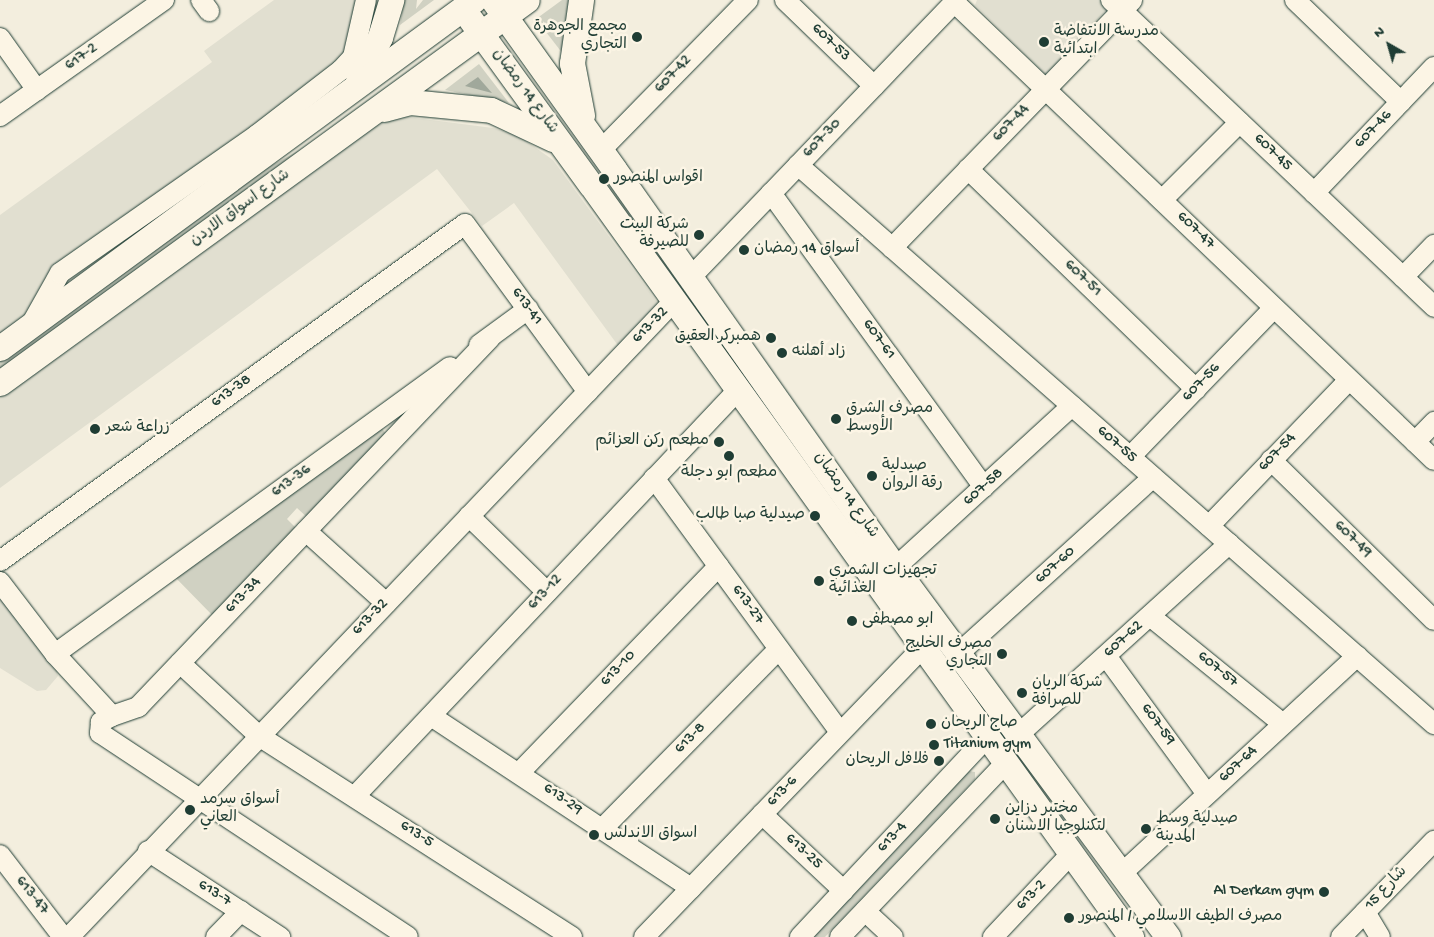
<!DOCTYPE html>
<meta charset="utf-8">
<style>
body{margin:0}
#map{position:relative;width:1434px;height:937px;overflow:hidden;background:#f3eede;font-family:"Gochi Hand","Playpen Sans Arabic",sans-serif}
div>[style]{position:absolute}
.built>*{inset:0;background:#e1dfd0}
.green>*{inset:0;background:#d0d1c2}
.water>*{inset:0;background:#a0a89b}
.roads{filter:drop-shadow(0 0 1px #1f3d34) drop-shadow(0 0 1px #1f3d34)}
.minor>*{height:20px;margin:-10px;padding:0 10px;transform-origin:10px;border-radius:10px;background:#fcf5e5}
.major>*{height:25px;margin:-12.5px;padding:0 12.5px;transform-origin:12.5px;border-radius:12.5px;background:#fcf5e5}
.dots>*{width:14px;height:14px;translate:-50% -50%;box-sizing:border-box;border:2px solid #fcf5e5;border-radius:50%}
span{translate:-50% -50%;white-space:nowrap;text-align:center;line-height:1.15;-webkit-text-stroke:5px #fcf5e5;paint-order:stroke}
.poi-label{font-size:16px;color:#1f3d34}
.right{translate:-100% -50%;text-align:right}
.left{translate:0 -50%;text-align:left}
.street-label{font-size:16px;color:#1f3d34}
.north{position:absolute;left:1364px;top:20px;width:50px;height:50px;-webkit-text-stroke:4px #fcf5e5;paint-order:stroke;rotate:322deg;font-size:14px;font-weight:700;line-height:20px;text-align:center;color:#1f3d34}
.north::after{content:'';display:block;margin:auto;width:18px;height:22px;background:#1f3d34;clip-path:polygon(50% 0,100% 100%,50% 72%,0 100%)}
</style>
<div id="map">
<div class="built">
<div style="clip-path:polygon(274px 0,361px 0,354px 37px,334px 72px,60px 265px,36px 308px,0 334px,0 215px,212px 62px,204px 51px)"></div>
<div style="clip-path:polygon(977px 0,1100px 0,1107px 9px,1046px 75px,975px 5px)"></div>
<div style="clip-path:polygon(400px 116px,493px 128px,519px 136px,553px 160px,657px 302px,657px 309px,622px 351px,514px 203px,482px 226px,437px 169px,0 488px,0 391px,362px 131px)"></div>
<div style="clip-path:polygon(0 595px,56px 668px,58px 676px,46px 690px,37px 691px,0 668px)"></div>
</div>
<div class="green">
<div style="clip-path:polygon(404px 0,417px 0,416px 9px,423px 0,434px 0,400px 25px)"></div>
<div style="clip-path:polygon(562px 0,571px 0,563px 54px,536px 19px)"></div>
<div style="clip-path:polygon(479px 64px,509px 103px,445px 90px)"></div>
<div style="clip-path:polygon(300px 150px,0 375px,0 360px,263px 170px)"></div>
<div style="clip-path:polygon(381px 427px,386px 434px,309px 519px,297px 508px,287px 519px,298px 530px,214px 617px,172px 574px)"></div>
<div style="clip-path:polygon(968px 771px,975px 772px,975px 779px,825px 937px,811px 937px)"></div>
</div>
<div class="water">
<div style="clip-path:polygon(478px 77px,492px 93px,465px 86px)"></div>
</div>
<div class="roads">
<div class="minor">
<div style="left:201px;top:0;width:14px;rotate:54deg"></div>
<div style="left:785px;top:0;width:124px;rotate:44deg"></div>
<div style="left:1111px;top:0;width:446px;rotate:43.5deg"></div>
<div style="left:1295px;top:0;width:147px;rotate:43.9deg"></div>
<div style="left:954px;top:2px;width:663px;rotate:43.66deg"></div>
<div style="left:0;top:38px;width:64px;rotate:54.6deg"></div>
<div style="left:0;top:116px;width:201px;rotate:-35.3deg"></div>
<div style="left:601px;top:150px;width:210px;rotate:-45.6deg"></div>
<div style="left:798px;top:165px;width:847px;rotate:41.31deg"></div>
<div style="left:968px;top:169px;width:317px;rotate:44deg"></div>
<div style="left:771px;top:193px;width:363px;rotate:54.1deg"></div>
<div style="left:1314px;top:193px;width:174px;rotate:-46.4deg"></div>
<div style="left:1162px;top:200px;width:110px;rotate:-45deg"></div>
<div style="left:892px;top:248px;width:345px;rotate:-45.9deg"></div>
<div style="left:1403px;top:277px;width:45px;rotate:-45.9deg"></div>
<div style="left:690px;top:278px;width:385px;rotate:-46.2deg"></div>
<div style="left:32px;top:323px;width:57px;rotate:-60.8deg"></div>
<div style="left:60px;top:273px;width:241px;rotate:-35deg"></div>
<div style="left:257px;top:135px;width:106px;rotate:-37.7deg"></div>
<div style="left:341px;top:70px;width:18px;rotate:-47deg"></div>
<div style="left:353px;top:57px;width:58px;rotate:-77.2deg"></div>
<div style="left:479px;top:345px;width:61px;rotate:-36.3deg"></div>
<div style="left:1415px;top:442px;width:28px;rotate:-46deg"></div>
<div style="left:1130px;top:457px;width:207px;rotate:-46deg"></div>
<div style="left:1271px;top:460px;width:228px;rotate:44.5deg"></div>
<div style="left:654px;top:478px;width:315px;rotate:53.8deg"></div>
<div style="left:469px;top:516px;width:109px;rotate:44.3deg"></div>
<div style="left:1209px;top:526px;width:201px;rotate:-46.2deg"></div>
<div style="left:306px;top:531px;width:108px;rotate:42deg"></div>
<div style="left:0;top:561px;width:574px;rotate:-35.93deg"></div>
<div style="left:465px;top:224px;width:208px;rotate:53.8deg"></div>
<div style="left:895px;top:568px;width:240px;rotate:-42.5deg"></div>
<div style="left:0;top:582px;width:91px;rotate:52.6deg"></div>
<div style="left:55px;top:654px;width:84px;rotate:47.4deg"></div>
<div style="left:112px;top:716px;width:28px;rotate:-19deg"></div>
<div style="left:138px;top:707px;width:510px;rotate:-46.35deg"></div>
<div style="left:1150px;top:616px;width:171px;rotate:39.1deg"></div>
<div style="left:55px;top:654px;width:488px;rotate:-36deg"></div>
<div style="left:958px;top:654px;width:263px;rotate:-42.2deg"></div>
<div style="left:1106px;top:656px;width:171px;rotate:53.8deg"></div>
<div style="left:180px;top:663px;width:108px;rotate:42.7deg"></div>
<div style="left:259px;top:736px;width:372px;rotate:32.7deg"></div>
<div style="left:112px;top:716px;width:13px;rotate:151deg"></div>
<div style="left:101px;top:722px;width:11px;rotate:95deg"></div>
<div style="left:100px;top:733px;width:369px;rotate:33.5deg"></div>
<div style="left:431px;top:716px;width:312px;rotate:33.5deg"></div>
<div style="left:1018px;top:735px;width:285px;rotate:-42.2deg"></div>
<div style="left:520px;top:772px;width:286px;rotate:-46deg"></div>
<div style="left:355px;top:796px;width:557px;rotate:-46.67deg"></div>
<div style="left:762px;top:814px;width:112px;rotate:43.2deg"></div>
<div style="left:602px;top:829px;width:252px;rotate:-45.5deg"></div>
<div style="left:148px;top:851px;width:158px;rotate:33.1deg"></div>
<div style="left:0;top:855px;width:103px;rotate:52.5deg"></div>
<div style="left:1120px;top:875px;width:323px;rotate:-42.7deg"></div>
<div style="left:865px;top:911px;width:38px;rotate:43deg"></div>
<div style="left:1365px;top:912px;width:29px;rotate:59deg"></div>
<div style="left:69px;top:937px;width:878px;rotate:-46.43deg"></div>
<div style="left:216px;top:937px;width:36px;rotate:-46deg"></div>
<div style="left:644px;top:937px;width:402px;rotate:-46.1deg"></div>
<div style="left:800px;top:937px;width:272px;rotate:-46.9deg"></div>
<div style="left:840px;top:937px;width:239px;rotate:-46.4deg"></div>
<div style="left:993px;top:937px;width:114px;rotate:-46.8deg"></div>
<div style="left:1341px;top:937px;width:134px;rotate:-45.9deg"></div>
</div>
<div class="major">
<div style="left:493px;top:0;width:208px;rotate:54.4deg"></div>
<div style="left:581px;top:0;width:64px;rotate:98.1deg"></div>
<div style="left:572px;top:63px;width:53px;rotate:79.1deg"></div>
<div style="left:471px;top:20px;width:204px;rotate:54deg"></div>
<div style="left:358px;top:81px;width:49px;rotate:-63.4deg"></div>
<div style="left:380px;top:37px;width:39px;rotate:-73deg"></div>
<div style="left:384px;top:109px;width:27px;rotate:-15deg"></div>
<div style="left:410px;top:102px;width:81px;rotate:5.6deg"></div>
<div style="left:491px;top:110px;width:68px;rotate:25.1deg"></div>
<div style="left:616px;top:172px;width:484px;rotate:54.8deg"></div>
<div style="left:895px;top:568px;width:459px;rotate:53.5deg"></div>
<div style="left:594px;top:189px;width:921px;rotate:54.32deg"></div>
<div style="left:0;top:348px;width:588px;rotate:-36.29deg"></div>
<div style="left:0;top:383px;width:651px;rotate:-36.01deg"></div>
</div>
</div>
<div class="dots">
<div style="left:637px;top:37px;background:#1f3d34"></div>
<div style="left:1044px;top:42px;background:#1f3d34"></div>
<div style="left:604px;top:179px;background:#1f3d34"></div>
<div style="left:699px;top:235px;background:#1f3d34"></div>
<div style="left:744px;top:250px;background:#1f3d34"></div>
<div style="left:771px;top:338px;background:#1f3d34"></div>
<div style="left:782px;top:353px;background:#1f3d34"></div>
<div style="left:836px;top:419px;background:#1f3d34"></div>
<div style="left:95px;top:429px;background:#1f3d34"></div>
<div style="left:719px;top:442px;background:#1f3d34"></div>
<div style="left:729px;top:456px;background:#1f3d34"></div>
<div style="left:872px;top:476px;background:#1f3d34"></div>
<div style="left:815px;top:516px;background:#1f3d34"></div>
<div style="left:819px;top:581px;background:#1f3d34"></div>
<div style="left:852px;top:621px;background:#1f3d34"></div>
<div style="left:1002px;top:654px;background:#1f3d34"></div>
<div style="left:1022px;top:693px;background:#1f3d34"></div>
<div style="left:931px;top:724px;background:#1f3d34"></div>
<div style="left:934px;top:745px;background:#1f3d34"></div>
<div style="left:939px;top:761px;background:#1f3d34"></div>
<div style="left:190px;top:810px;background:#1f3d34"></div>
<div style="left:995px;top:819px;background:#1f3d34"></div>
<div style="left:1146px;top:829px;background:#1f3d34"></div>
<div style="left:594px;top:835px;background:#1f3d34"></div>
<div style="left:1324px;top:892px;background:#1f3d34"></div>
<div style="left:1069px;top:918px;background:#1f3d34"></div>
</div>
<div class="poi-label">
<span class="right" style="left:627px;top:37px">مجمع الجوهرة<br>التجاري</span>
<span class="left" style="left:1054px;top:42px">مدرسة الانتفاضة<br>ابتدائية</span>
<span class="left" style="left:614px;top:179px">اقواس المنصور</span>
<span class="right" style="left:689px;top:235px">شركة البيت<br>للصيرفة</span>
<span class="left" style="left:754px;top:250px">أسواق 14 رمضان</span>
<span class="right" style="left:761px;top:338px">همبركر العقيق</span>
<span class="left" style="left:792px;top:353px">زاد أهلنه</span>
<span class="left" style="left:846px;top:419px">مصرف الشرق<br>الأوسط</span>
<span class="left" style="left:106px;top:429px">زراعة شعر</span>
<span class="right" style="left:709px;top:442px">مطعم ركن العزائم</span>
<span class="left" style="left:882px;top:476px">صيدلية<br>رقة الروان</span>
<span style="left:729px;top:474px">مطعم ابو دجلة</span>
<span class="right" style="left:805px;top:516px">صيدلية صبا طالب</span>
<span class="left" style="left:829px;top:581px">تجهيزات الشمري<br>الغذائية</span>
<span class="left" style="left:862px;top:621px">ابو مصطفى</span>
<span class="right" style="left:992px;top:654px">مصرف الخليج<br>التجاري</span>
<span class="left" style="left:1032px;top:693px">شركة الريان<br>للصرافة</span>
<span class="left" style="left:941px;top:724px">صاج الريحان</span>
<span class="left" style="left:944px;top:745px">Titanium gym</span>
<span class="right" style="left:929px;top:761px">فلافل الريحان</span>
<span class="left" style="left:200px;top:810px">أسواق سرمد<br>العاني</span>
<span class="left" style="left:1005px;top:819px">مختبر دزاين<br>لتكنلوجيا الاسنان</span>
<span class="left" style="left:1156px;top:829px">صيدلية وسط<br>المدينة</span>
<span class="left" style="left:604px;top:835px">اسواق الاندلس</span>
<span class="right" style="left:1314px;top:892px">Al Derkam gym</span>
<span class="left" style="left:1079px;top:918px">مصرف الطيف الاسلامي / المنصور</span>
</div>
<div class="street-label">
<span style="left:830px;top:43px;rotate:44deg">607-53</span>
<span style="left:82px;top:58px;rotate:-35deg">617-2</span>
<span style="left:674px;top:75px;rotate:-46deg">607-42</span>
<span style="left:524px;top:92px;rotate:54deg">شارع 14 رمضان</span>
<span style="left:1012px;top:124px;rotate:-46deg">607-44</span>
<span style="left:1374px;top:130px;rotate:-46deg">607-46</span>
<span style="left:823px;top:139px;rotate:-46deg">607-30</span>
<span style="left:1272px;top:153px;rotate:44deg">607-45</span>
<span style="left:241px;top:209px;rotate:-36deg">شارع اسواق الاردن</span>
<span style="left:1195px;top:231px;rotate:44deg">607-47</span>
<span style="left:1082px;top:279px;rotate:44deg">607-51</span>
<span style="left:526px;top:307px;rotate:54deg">613-41</span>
<span style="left:651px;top:326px;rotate:-46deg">613-32</span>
<span style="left:878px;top:340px;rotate:54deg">607-61</span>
<span style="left:1202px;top:383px;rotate:-46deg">607-56</span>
<span style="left:232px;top:392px;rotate:-36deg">613-38</span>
<span style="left:1116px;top:445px;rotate:41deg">607-55</span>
<span style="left:1278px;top:453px;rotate:-46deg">607-54</span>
<span style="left:292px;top:482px;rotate:-36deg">613-36</span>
<span style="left:984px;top:488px;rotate:-42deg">607-58</span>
<span style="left:845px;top:496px;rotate:55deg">شارع 14 رمضان</span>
<span style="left:1352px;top:540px;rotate:44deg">607-49</span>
<span style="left:1056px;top:566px;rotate:-42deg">607-60</span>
<span style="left:546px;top:593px;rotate:-47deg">613-12</span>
<span style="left:244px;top:596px;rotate:-46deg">613-34</span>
<span style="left:747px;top:605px;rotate:54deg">613-27</span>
<span style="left:371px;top:618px;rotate:-46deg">613-32</span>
<span style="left:1124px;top:640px;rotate:-42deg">607-62</span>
<span style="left:619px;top:669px;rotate:-46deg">613-10</span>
<span style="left:1217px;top:670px;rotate:39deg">607-57</span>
<span style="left:1157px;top:725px;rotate:54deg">607-59</span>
<span style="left:691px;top:739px;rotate:-45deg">613-8</span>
<span style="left:1239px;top:765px;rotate:-43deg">607-64</span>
<span style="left:783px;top:792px;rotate:-46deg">613-6</span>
<span style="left:562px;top:800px;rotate:35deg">613-29</span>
<span style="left:416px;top:835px;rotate:33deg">613-5</span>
<span style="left:893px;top:838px;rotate:-47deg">613-4</span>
<span style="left:803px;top:852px;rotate:43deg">613-25</span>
<span style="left:1387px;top:889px;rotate:-46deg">شارع 15</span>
<span style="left:214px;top:894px;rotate:33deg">613-7</span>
<span style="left:31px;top:896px;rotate:52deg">613-47</span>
<span style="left:1032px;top:896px;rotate:-46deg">613-2</span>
</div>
<div class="north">N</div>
</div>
